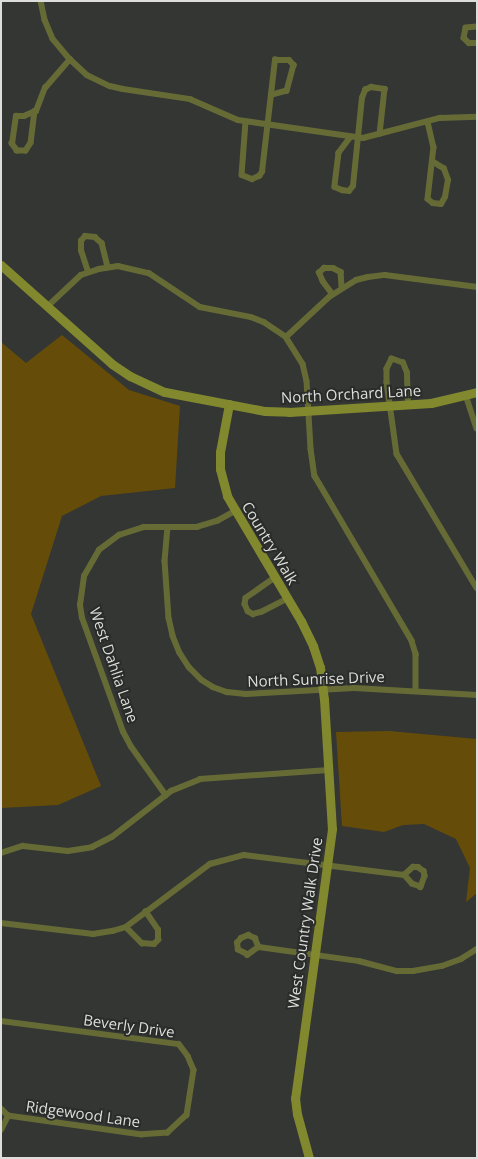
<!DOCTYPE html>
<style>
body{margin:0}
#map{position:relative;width:478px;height:1159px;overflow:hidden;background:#343634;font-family:"Open Sans",sans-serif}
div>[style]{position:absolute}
.green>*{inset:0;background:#654d09}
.street>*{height:5.5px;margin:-2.75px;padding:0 2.75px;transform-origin:2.75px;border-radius:2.75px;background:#666b36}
.secondary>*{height:9px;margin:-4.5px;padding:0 4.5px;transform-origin:4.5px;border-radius:4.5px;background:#81882e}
span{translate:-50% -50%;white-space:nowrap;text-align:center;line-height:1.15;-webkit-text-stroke:4px #2a2c2a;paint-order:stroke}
.street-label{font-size:15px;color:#dddedc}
.frame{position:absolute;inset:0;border:2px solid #dddedc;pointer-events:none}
</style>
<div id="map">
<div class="green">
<div style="clip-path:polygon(62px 335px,129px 390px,180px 406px,175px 488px,101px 496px,62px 516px,31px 614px,101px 786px,58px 805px,1px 808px,1px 342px,26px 363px)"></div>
<div style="clip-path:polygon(389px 731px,477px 739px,477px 893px,466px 902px,470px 868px,456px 839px,424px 824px,403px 825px,384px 832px,342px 826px,336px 732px)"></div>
</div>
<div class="street">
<div style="left:41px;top:1px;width:19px;rotate:78deg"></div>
<div style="left:45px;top:20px;width:21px;rotate:67deg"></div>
<div style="left:53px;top:39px;width:26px;rotate:50deg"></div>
<div style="left:70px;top:59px;width:23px;rotate:43deg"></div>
<div style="left:87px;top:75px;width:25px;rotate:26deg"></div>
<div style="left:110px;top:86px;width:13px;rotate:13deg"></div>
<div style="left:123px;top:89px;width:68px;rotate:8.5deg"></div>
<div style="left:190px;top:99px;width:52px;rotate:23.6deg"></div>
<div style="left:238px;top:120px;width:126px;rotate:8.2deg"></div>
<div style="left:363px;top:138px;width:80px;rotate:-14.6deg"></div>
<div style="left:440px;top:118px;width:37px;rotate:-2deg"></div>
<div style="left:477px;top:27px;width:11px;rotate:175deg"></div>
<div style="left:466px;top:28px;width:10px;rotate:101deg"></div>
<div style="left:464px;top:38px;width:7px;rotate:45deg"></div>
<div style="left:469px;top:43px;width:8px"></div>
<div style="left:35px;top:111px;width:32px;rotate:97deg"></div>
<div style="left:31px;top:143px;width:9px;rotate:122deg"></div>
<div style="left:26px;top:151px;width:9px;rotate:180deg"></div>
<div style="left:17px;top:151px;width:9px;rotate:-126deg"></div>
<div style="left:12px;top:144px;width:28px;rotate:-82deg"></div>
<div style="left:16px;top:116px;width:8px"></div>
<div style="left:24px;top:116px;width:12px;rotate:-24deg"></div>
<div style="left:35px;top:111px;width:1px"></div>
<div style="left:36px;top:111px;width:25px;rotate:-69deg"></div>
<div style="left:45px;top:88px;width:38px;rotate:-49deg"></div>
<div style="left:246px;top:122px;width:53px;rotate:94.3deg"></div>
<div style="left:242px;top:175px;width:11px;rotate:22deg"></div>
<div style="left:252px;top:179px;width:8px;rotate:-23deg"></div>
<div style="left:259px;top:176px;width:5px;rotate:-53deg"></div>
<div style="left:262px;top:172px;width:113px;rotate:-83.4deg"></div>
<div style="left:275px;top:60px;width:14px"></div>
<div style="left:289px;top:60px;width:7px;rotate:45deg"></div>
<div style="left:294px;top:65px;width:27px;rotate:105deg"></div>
<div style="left:287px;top:91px;width:16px;rotate:165deg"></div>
<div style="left:428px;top:122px;width:26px;rotate:77deg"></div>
<div style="left:434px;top:147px;width:52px;rotate:96.6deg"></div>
<div style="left:428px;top:199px;width:6px;rotate:39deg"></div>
<div style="left:433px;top:203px;width:8px;rotate:7deg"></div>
<div style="left:441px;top:204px;width:8px;rotate:-60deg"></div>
<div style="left:445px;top:197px;width:17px;rotate:-80deg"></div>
<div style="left:448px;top:180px;width:12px;rotate:-110deg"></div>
<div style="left:444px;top:169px;width:13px;rotate:-148deg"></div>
<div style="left:351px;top:137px;width:20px;rotate:127deg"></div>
<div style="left:339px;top:153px;width:34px;rotate:97deg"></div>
<div style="left:335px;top:187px;width:8px;rotate:23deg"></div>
<div style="left:342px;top:190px;width:7px;rotate:8deg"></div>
<div style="left:349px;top:191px;width:6px;rotate:-51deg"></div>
<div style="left:353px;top:186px;width:88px;rotate:-84.2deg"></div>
<div style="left:362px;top:98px;width:9px;rotate:-69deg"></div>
<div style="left:365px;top:90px;width:7px;rotate:-27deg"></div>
<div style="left:371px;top:87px;width:14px;rotate:8deg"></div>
<div style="left:385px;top:89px;width:45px;rotate:96.3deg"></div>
<div style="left:88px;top:272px;width:22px;rotate:-108deg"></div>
<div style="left:81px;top:251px;width:10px;rotate:-90deg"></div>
<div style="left:81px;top:241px;width:6px;rotate:-51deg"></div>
<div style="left:85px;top:236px;width:10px;rotate:6deg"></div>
<div style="left:95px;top:237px;width:9px;rotate:41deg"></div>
<div style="left:102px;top:243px;width:25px;rotate:76deg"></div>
<div style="left:332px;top:294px;width:15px;rotate:-127deg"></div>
<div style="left:323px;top:282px;width:10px;rotate:-114deg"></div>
<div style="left:319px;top:273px;width:7px;rotate:-45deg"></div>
<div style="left:324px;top:268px;width:9px"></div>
<div style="left:333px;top:268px;width:9px;rotate:27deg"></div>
<div style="left:341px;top:272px;width:15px;rotate:86deg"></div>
<div style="left:48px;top:306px;width:45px;rotate:-43.2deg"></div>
<div style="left:81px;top:275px;width:19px;rotate:-18deg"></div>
<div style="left:99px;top:269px;width:19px;rotate:-9deg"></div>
<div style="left:118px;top:266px;width:32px;rotate:13deg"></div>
<div style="left:149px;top:273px;width:61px;rotate:33.7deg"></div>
<div style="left:200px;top:307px;width:52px;rotate:11.1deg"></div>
<div style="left:251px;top:317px;width:14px;rotate:21deg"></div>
<div style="left:264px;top:322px;width:27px;rotate:34deg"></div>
<div style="left:286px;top:337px;width:32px;rotate:58deg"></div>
<div style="left:303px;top:364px;width:17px;rotate:77deg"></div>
<div style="left:307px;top:381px;width:68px;rotate:86.6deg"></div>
<div style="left:311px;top:449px;width:27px;rotate:82deg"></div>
<div style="left:315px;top:476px;width:191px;rotate:59.5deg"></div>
<div style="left:412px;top:641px;width:14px;rotate:73deg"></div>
<div style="left:416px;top:654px;width:37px;rotate:90deg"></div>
<div style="left:286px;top:337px;width:59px;rotate:-42.9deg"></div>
<div style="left:329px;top:297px;width:32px;rotate:-32deg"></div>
<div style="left:356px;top:280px;width:12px;rotate:-14deg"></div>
<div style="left:368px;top:277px;width:17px;rotate:-7deg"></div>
<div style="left:385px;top:275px;width:93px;rotate:7.4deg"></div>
<div style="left:466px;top:395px;width:35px;rotate:72deg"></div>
<div style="left:408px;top:405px;width:32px;rotate:-92deg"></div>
<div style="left:407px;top:373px;width:11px;rotate:-112deg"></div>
<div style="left:403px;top:363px;width:12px;rotate:-160deg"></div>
<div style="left:392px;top:359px;width:11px;rotate:117deg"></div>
<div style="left:387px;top:369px;width:13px;rotate:90deg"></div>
<div style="left:387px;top:382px;width:73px;rotate:82.1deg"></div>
<div style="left:397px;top:454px;width:156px;rotate:59.2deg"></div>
<div style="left:168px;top:527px;width:34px;rotate:95deg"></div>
<div style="left:165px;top:561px;width:57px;rotate:86deg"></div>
<div style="left:169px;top:618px;width:18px;rotate:77deg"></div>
<div style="left:173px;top:636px;width:18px;rotate:68deg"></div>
<div style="left:180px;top:653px;width:17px;rotate:57deg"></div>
<div style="left:189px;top:667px;width:18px;rotate:45deg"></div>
<div style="left:202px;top:680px;width:13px;rotate:32deg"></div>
<div style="left:213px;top:687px;width:15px;rotate:20deg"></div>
<div style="left:227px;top:692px;width:19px;rotate:6deg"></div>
<div style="left:246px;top:694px;width:108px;rotate:-3.2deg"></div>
<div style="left:354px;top:688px;width:123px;rotate:3.3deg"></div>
<div style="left:275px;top:578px;width:35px;rotate:145deg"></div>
<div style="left:246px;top:598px;width:6px;rotate:99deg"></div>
<div style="left:245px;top:604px;width:8px;rotate:67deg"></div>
<div style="left:248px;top:611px;width:6px;rotate:31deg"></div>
<div style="left:253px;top:614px;width:8px;rotate:-14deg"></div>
<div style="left:261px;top:612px;width:29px;rotate:-27deg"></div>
<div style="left:166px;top:796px;width:60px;rotate:-125.5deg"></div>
<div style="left:131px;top:747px;width:17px;rotate:-118deg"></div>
<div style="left:123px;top:732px;width:121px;rotate:-109.8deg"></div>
<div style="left:82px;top:618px;width:13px;rotate:-99deg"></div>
<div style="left:80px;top:605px;width:29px;rotate:-82deg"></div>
<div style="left:84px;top:576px;width:30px;rotate:-60deg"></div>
<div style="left:99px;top:550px;width:25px;rotate:-37deg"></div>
<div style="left:119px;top:535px;width:26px;rotate:-18deg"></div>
<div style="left:144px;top:527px;width:53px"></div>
<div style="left:197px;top:527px;width:21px;rotate:-17deg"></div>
<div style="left:217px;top:521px;width:21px;rotate:-29deg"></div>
<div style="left:1px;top:853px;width:23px;rotate:-18deg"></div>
<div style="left:23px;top:846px;width:45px;rotate:6.3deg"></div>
<div style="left:68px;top:851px;width:24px;rotate:-9deg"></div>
<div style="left:92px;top:847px;width:22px;rotate:-27deg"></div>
<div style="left:112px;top:837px;width:75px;rotate:-37.9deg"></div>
<div style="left:171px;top:791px;width:31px;rotate:-22deg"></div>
<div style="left:200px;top:779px;width:129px;rotate:-4deg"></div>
<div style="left:413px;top:867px;width:5px"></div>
<div style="left:418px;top:867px;width:7px;rotate:34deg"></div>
<div style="left:424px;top:871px;width:5px;rotate:79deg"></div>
<div style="left:425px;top:876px;width:12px;rotate:110deg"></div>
<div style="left:421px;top:887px;width:9px;rotate:-162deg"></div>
<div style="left:412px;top:884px;width:12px;rotate:-132deg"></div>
<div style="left:404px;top:875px;width:12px;rotate:-42deg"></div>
<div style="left:1px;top:923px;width:93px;rotate:6.8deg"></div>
<div style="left:93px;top:934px;width:20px;rotate:-9deg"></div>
<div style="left:113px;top:931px;width:14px;rotate:-17deg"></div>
<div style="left:126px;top:927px;width:105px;rotate:-36.9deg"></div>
<div style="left:210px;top:864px;width:35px;rotate:-15deg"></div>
<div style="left:244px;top:855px;width:161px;rotate:7.1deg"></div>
<div style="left:126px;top:927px;width:23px;rotate:45deg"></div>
<div style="left:142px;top:943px;width:12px;rotate:5deg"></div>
<div style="left:154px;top:944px;width:6px;rotate:-45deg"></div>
<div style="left:158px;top:940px;width:10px;rotate:-90deg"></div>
<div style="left:158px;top:930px;width:22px;rotate:-124deg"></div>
<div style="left:248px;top:935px;width:8px;rotate:23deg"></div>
<div style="left:255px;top:938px;width:10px;rotate:66deg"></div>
<div style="left:259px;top:947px;width:14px;rotate:144deg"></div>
<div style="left:248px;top:955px;width:11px;rotate:-153deg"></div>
<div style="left:238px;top:950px;width:7px;rotate:-98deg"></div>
<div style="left:237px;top:943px;width:6px;rotate:-51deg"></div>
<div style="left:241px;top:938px;width:8px;rotate:-23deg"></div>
<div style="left:259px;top:947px;width:101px;rotate:8deg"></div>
<div style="left:359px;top:961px;width:39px;rotate:15deg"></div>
<div style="left:397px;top:971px;width:16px"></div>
<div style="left:413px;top:971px;width:29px;rotate:-10deg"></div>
<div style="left:442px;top:966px;width:20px;rotate:-20deg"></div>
<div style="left:461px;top:959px;width:19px;rotate:-32deg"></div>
<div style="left:1px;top:1021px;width:179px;rotate:7.4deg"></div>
<div style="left:179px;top:1044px;width:15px;rotate:53deg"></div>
<div style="left:188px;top:1056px;width:15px;rotate:67deg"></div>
<div style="left:194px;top:1070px;width:46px;rotate:98.8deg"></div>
<div style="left:187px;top:1115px;width:26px;rotate:137deg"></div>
<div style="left:168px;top:1133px;width:26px;rotate:176deg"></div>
<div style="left:142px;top:1135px;width:135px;rotate:-171.9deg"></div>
<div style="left:8px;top:1116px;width:10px;rotate:-135deg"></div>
<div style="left:1px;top:1130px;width:16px;rotate:-63deg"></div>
</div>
<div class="secondary">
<div style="left:1px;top:265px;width:149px;rotate:41.7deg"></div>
<div style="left:112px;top:364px;width:22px;rotate:34deg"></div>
<div style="left:130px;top:376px;width:38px;rotate:25deg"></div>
<div style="left:165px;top:392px;width:102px;rotate:10.8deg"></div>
<div style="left:265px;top:411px;width:24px;rotate:2deg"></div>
<div style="left:289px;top:412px;width:142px;rotate:-3.6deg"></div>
<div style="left:431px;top:403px;width:47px;rotate:-13.4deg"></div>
<div style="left:229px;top:404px;width:49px;rotate:100.6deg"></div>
<div style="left:220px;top:452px;width:17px;rotate:90deg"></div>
<div style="left:220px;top:469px;width:28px;rotate:75deg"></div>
<div style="left:227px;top:496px;width:145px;rotate:59.4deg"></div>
<div style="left:301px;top:621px;width:28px;rotate:64deg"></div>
<div style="left:313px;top:646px;width:22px;rotate:72deg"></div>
<div style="left:320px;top:667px;width:32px;rotate:83deg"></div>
<div style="left:324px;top:699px;width:130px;rotate:86.5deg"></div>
<div style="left:332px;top:829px;width:272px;rotate:97.8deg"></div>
<div style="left:295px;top:1098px;width:16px;rotate:83deg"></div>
<div style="left:297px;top:1114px;width:46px;rotate:74.7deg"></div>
</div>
<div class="street-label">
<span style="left:351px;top:394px;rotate:-3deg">North Orchard Lane</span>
<span style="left:270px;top:543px;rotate:59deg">Country Walk</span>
<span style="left:114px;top:665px;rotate:71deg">West Dahlia Lane</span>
<span style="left:316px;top:679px;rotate:-2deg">North Sunrise Drive</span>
<span style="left:305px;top:923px;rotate:-82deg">West Country Walk Drive</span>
<span style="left:129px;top:1026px;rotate:8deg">Beverly Drive</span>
<span style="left:83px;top:1114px;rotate:8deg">Ridgewood Lane</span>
</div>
<div class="frame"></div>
</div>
